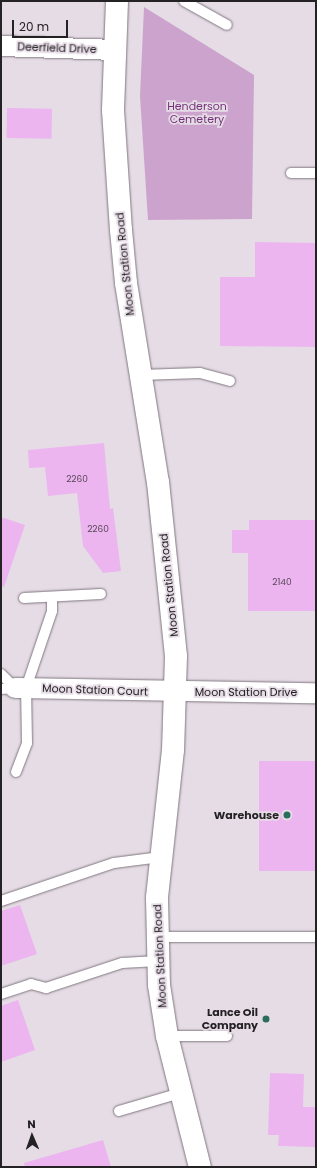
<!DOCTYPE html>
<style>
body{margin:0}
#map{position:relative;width:317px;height:1168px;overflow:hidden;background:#e6dce6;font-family:Poppins,sans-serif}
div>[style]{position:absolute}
.green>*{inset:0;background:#cba3cd}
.building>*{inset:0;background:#ecb5ef;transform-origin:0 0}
.roads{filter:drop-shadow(0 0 1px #7f777f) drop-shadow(0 0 1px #7f777f)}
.service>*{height:10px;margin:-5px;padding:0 5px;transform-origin:5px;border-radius:5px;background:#fff}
.minor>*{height:20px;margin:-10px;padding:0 10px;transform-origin:10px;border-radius:10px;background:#fff}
.tertiary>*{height:22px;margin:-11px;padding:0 11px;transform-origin:11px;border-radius:11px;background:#fff}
.dots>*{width:11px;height:11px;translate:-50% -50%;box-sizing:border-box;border:2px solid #e6dce6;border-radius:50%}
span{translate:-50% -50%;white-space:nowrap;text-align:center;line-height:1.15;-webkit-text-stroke:3.5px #e6dce6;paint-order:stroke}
.number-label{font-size:9px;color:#574758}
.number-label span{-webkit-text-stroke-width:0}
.street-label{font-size:11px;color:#252225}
.park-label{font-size:11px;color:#75347a}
.poi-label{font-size:11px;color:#252225;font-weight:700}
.right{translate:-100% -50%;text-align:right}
.frame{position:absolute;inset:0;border:2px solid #252225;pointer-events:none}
.north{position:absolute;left:12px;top:1116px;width:40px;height:40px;-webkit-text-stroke:3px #e6dce6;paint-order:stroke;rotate:358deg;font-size:11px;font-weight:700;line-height:16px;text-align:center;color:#252225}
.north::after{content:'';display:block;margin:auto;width:14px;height:18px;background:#252225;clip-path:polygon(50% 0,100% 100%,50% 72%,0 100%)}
.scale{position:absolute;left:12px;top:20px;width:56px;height:18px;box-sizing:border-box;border:2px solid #252225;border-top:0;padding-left:5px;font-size:12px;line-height:14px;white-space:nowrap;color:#252225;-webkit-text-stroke:3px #e6dce6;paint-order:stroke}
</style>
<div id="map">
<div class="green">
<div style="clip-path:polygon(144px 7px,254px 75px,252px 219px,148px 220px,140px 96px)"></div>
</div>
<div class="building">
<div style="left:7px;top:108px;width:45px;height:30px;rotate:1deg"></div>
<div style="clip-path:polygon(255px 242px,316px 243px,316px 347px,220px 346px,220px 277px,255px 277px)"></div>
<div style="clip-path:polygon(104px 443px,110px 509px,113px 508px,121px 571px,103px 573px,83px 546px,77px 493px,48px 496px,45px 467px,29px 468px,28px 450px)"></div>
<div style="clip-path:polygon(1px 517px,25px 525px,4px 587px,1px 586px)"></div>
<div style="clip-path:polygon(249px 520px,316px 520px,316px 611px,248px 611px,248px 553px,232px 553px,232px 530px,249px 530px)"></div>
<div style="left:259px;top:761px;width:57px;height:110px"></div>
<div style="clip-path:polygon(20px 905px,37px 954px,1px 966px,1px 911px)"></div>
<div style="clip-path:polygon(18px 1000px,35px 1050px,1px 1062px,1px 1006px)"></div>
<div style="clip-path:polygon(270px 1073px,304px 1074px,303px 1107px,316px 1107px,316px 1147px,278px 1146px,279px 1135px,268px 1135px)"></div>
<div style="clip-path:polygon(103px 1140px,111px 1167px,25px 1167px,24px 1163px)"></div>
</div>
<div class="roads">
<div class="service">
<div style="left:184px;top:1px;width:49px;rotate:29.2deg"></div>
<div style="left:291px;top:173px;width:25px"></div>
<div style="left:140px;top:375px;width:60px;rotate:-1.9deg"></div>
<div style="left:200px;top:373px;width:31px;rotate:15deg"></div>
<div style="left:24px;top:598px;width:77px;rotate:-3deg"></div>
<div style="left:1px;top:674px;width:20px;rotate:45deg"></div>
<div style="left:1px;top:689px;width:14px;rotate:-4deg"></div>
<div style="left:16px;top:772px;width:31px;rotate:-69deg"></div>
<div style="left:27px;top:743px;width:55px;rotate:-91deg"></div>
<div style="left:26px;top:688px;width:81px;rotate:-71.3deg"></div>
<div style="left:52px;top:611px;width:13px;rotate:-90deg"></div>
<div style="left:1px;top:901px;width:119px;rotate:-18.6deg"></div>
<div style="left:114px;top:863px;width:47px;rotate:-7.3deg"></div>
<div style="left:157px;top:937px;width:159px"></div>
<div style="left:1px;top:994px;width:32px;rotate:-18deg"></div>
<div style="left:31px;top:984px;width:16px;rotate:15deg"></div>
<div style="left:46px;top:988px;width:80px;rotate:-18.2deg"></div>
<div style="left:122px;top:963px;width:36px;rotate:-3deg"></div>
<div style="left:167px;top:1036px;width:60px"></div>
<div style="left:119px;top:1111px;width:64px;rotate:-16.4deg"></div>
</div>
<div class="minor">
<div style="left:1px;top:46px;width:112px;rotate:2deg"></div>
<div style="left:15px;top:688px;width:301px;rotate:1deg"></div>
</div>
<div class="tertiary">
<div style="left:117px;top:1px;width:109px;rotate:92.1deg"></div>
<div style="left:113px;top:110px;width:120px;rotate:86.2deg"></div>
<div style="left:121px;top:230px;width:53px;rotate:84.6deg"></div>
<div style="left:126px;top:283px;width:202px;rotate:80.9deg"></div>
<div style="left:158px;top:482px;width:175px;rotate:84.1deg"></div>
<div style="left:176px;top:656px;width:94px;rotate:91.8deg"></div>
<div style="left:173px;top:750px;width:149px;rotate:96.2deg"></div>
<div style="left:157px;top:898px;width:87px;rotate:88.7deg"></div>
<div style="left:159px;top:985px;width:52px;rotate:81.1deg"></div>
<div style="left:167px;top:1036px;width:135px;rotate:75.9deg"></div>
</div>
</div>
<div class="dots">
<div style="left:287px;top:815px;background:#2b6d5d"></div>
<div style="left:266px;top:1019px;background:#2b6d5d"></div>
</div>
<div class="number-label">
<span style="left:77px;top:479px">2260</span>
<span style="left:98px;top:529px">2260</span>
<span style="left:282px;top:582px">2140</span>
</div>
<div class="street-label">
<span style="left:57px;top:48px;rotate:2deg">Deerfield Drive</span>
<span style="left:125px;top:264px;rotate:-96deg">Moon Station Road</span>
<span style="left:169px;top:585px;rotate:-96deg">Moon Station Road</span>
<span style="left:95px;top:690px;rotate:2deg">Moon Station Court</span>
<span style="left:246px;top:692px">Moon Station Drive</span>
<span style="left:160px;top:956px;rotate:-93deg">Moon Station Road</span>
</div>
<div class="park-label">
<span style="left:197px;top:113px">Henderson<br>Cemetery</span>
</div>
<div class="poi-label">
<span class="right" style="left:279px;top:815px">Warehouse</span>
<span class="right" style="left:258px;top:1019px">Lance Oil<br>Company</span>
</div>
<div class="frame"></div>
<div class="north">N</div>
<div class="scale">20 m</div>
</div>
